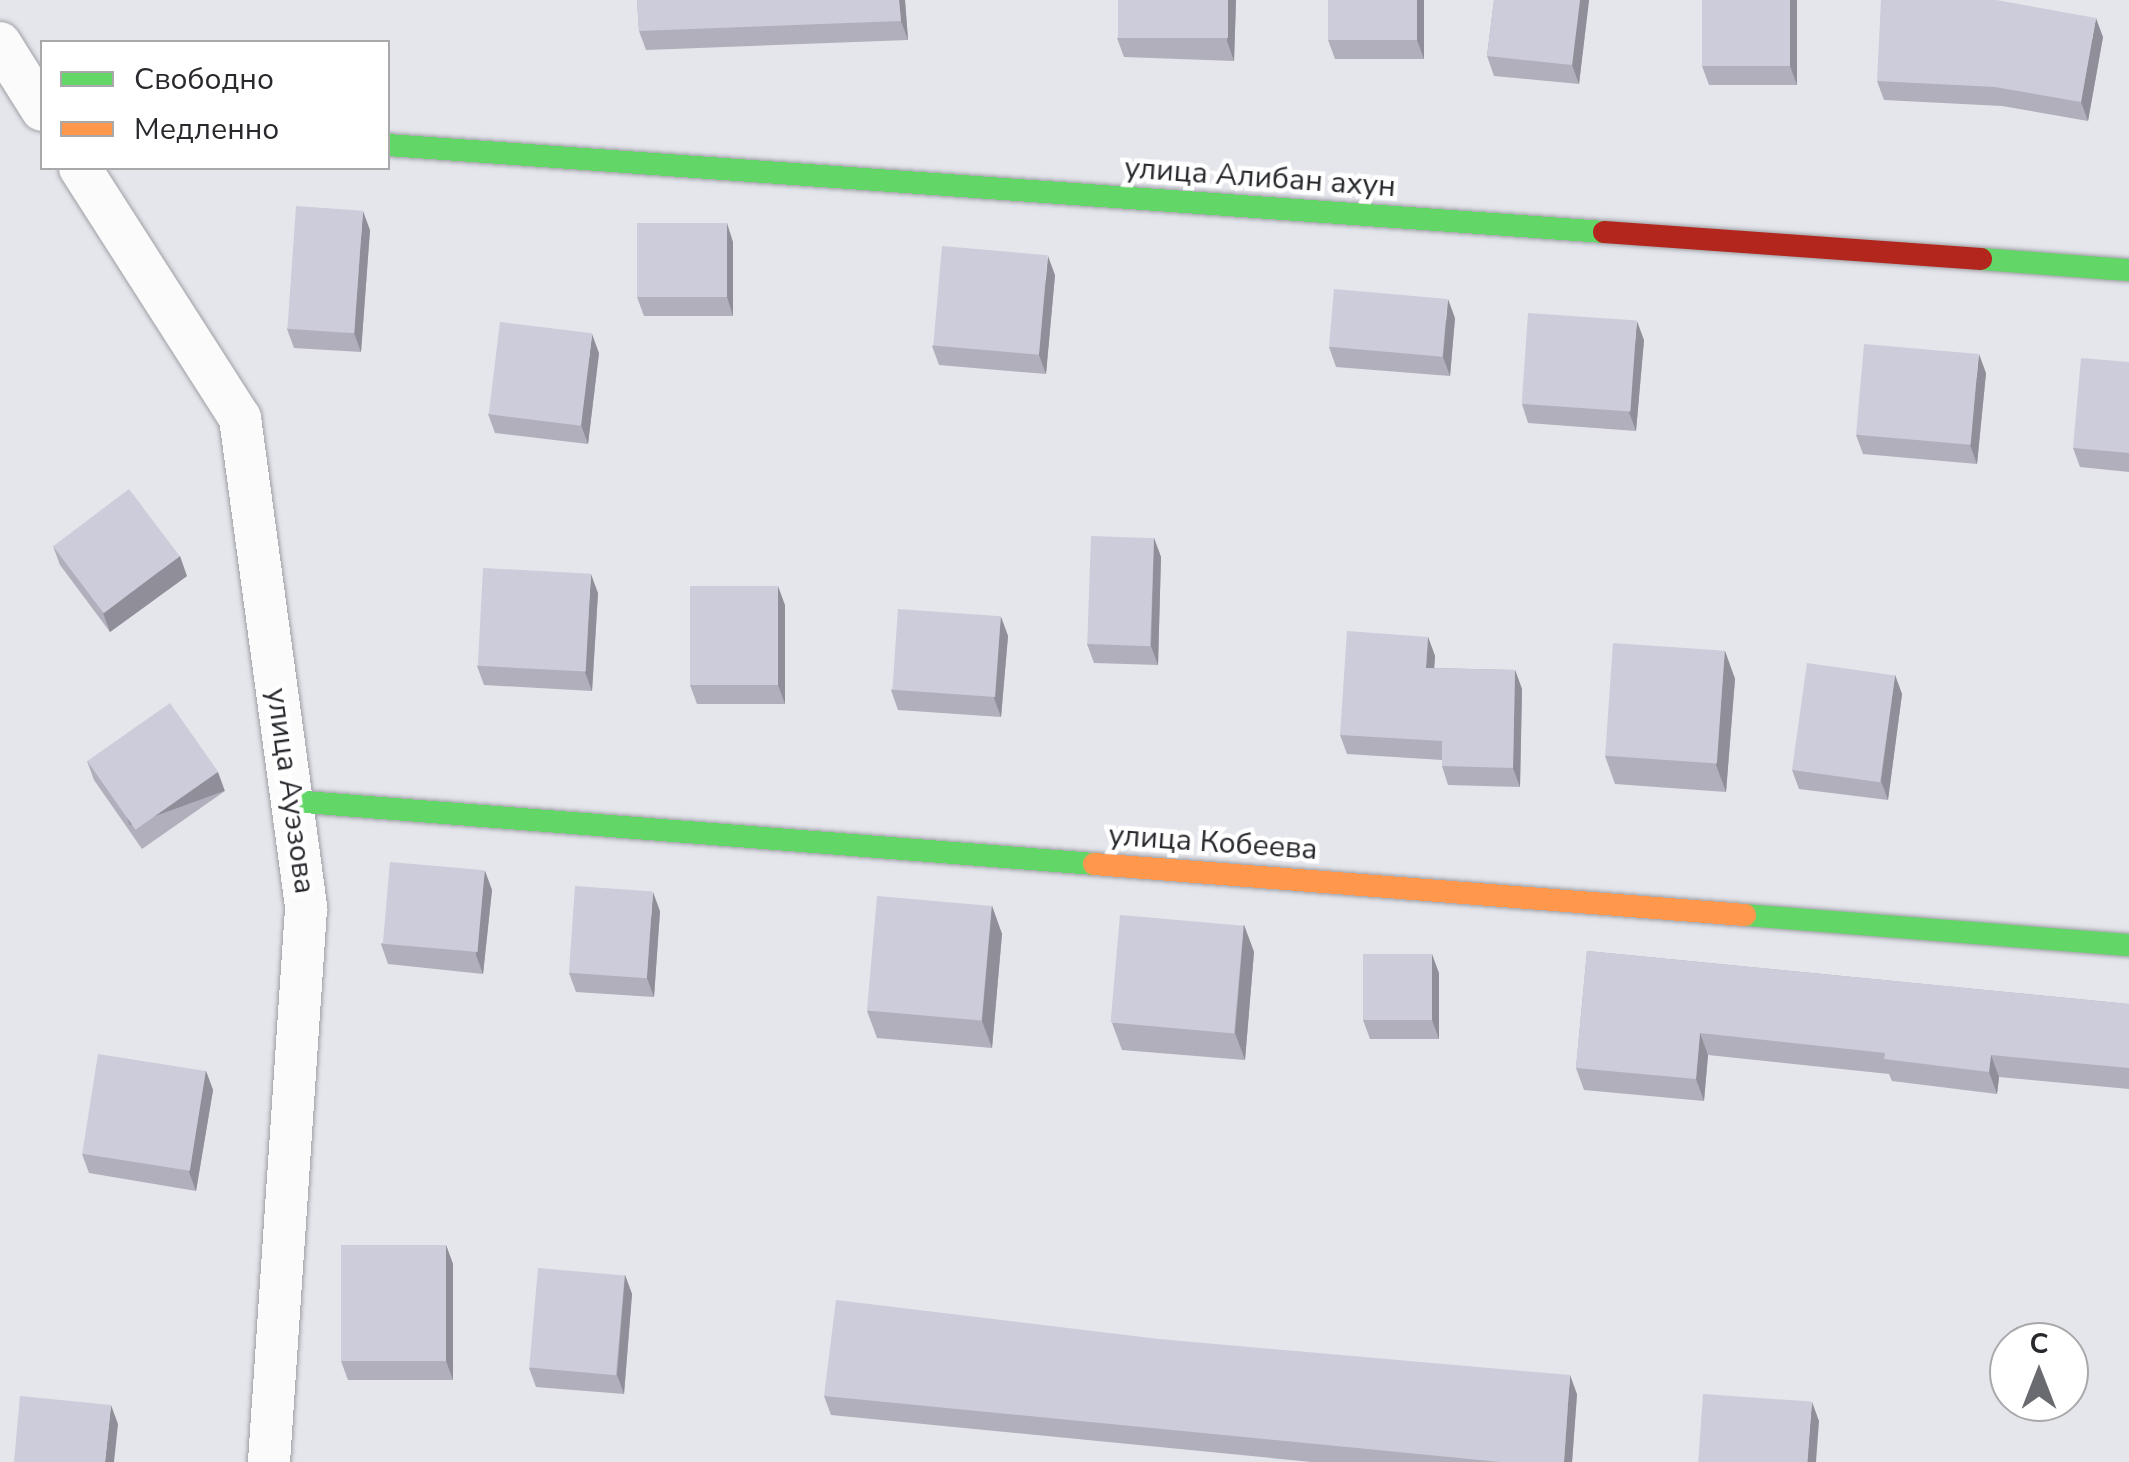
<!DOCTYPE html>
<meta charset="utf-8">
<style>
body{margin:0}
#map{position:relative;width:2129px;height:1462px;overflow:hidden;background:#e4e6ec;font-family:"Nunito Sans",sans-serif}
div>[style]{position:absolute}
.roads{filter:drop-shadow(0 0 2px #9e9fa4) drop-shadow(0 0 2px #9e9fa4)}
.street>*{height:42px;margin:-21px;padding:0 21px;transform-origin:21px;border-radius:21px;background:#fbfbfc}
.fast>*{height:22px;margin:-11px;padding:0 11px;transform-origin:11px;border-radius:11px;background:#63d668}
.slow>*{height:22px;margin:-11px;padding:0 11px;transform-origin:11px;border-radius:11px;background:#ff974d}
.jam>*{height:22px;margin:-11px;padding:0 11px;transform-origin:11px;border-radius:11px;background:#b3261e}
.wall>*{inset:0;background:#b0afbb}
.shaded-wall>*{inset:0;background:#908f99;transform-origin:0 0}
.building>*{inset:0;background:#cdccda;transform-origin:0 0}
span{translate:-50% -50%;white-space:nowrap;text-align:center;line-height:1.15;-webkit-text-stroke:9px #fff;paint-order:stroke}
.street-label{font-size:30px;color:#27292d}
.legend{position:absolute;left:40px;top:40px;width:350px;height:130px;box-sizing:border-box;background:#fff;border:2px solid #a9a9ab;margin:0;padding:12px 18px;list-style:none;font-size:30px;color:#27292d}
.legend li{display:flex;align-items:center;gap:20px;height:50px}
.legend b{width:50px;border:2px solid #a9a9ab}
.north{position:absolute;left:1989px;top:1322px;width:100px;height:100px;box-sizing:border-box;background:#fff;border:2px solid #a9a9ab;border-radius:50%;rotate:0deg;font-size:28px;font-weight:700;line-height:40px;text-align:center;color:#27292d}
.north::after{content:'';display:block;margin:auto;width:35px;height:45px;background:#696b70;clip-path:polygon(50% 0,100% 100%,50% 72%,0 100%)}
</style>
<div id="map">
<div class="roads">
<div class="street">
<div style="left:0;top:43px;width:79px;rotate:57.9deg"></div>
<div style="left:80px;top:168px;width:297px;rotate:57.4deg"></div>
<div style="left:240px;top:418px;width:495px;rotate:82.3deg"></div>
<div style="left:306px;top:909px;width:554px;rotate:93.83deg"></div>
</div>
<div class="fast">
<div style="left:388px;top:145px;width:1219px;rotate:4.09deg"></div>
<div style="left:1981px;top:259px;width:148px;rotate:4.3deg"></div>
<div style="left:292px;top:801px;width:804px;rotate:4.49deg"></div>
<div style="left:1745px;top:915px;width:385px;rotate:4.5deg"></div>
</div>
<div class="slow">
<div style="left:1094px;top:864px;width:653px;rotate:4.48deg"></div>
</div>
<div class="jam">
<div style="left:1604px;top:232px;width:378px;rotate:4.1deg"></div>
</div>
</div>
<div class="wall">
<div style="clip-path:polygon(637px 0,905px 0,908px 40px,646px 50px,639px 31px)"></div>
<div style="clip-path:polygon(1236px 0,1234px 61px,1124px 57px,1117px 38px)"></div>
<div style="clip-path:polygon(1424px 0,1424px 59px,1335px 59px,1328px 40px)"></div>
<div style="clip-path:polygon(1494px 0,1589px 0,1579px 84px,1494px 76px,1487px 56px)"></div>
<div style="clip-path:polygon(1797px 0,1797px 85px,1709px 85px,1702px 66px)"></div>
<div style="clip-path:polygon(2103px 37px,2088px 121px,2002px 106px,1884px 100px,1877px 81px)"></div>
<div style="clip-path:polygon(370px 230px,361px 352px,294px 348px,287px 329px)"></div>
<div style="clip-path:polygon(733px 242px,733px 316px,644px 316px,637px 297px)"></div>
<div style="clip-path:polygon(1055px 275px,1046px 374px,939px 365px,932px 346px)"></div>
<div style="clip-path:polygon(1455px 318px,1450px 376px,1336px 367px,1329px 347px)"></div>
<div style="clip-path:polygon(1644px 340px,1636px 431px,1528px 423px,1522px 404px)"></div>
<div style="clip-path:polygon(599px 353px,588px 444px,495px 433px,488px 414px)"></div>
<div style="clip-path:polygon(2129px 362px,2129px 472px,2080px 467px,2073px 448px)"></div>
<div style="clip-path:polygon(1986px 373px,1977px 464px,1863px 454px,1856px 435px)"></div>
<div style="clip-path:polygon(1154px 538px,1161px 557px,1158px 665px,1094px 663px,1087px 644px)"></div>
<div style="clip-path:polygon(53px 546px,187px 576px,110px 632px,60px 565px)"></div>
<div style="clip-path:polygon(598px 593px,592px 691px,484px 685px,477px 666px)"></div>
<div style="clip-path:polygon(785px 605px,785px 704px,697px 704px,690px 685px)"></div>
<div style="clip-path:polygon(1001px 617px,1008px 636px,1001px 717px,898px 710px,891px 690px)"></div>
<div style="clip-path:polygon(1428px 637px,1435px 656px,1434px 668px,1515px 670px,1522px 689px,1520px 787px,1448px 785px,1442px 766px,1442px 760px,1347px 754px,1340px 735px)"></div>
<div style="clip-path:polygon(1725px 651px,1735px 679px,1726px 792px,1615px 784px,1605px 756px)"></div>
<div style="clip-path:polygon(1895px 675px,1902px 694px,1888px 800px,1799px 789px,1792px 770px)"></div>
<div style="clip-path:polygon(87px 761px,225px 791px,142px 849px,94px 780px)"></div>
<div style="clip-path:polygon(485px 871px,492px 890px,483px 974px,388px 964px,381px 944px)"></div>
<div style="clip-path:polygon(992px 906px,1002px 934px,992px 1048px,877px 1038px,867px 1011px)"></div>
<div style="clip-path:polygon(660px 911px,654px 997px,576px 992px,569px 973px)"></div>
<div style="clip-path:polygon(1244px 925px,1254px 952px,1245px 1060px,1122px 1050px,1112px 1023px)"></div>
<div style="clip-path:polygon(1587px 951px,2129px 1004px,2129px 1089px,1999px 1077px,1997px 1094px,1892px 1081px,1889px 1074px,1708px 1055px,1704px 1101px,1584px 1090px,1576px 1068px)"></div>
<div style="clip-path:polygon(1439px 973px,1439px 1039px,1370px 1039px,1363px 1020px)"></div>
<div style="clip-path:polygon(206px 1071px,213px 1090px,196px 1191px,89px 1173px,82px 1154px)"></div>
<div style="clip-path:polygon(446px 1245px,453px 1264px,453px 1380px,348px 1380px,341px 1361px)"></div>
<div style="clip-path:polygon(625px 1275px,632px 1294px,624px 1394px,536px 1387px,529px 1368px)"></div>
<div style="clip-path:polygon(1577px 1394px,1572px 1462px,1312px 1462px,831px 1415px,824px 1396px)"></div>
</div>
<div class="shaded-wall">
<div style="clip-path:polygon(899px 0,905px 0,908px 40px,901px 21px)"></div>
<div style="clip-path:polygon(1228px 0,1236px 0,1234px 61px,1227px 41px)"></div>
<div style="clip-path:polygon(1417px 0,1424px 0,1424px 59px,1417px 40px)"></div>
<div style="clip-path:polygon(1580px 0,1589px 0,1579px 84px,1572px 65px)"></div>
<div style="clip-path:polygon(1790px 0,1797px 0,1797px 85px,1790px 66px)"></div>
<div style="clip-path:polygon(2096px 18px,2103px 37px,2088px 121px,2081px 102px)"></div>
<div style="clip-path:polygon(363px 211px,370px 230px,361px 352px,354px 333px)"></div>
<div style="clip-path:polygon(727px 223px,733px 242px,733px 316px,727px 297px)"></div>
<div style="clip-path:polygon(1048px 256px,1055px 275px,1046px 374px,1039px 355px)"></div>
<div style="clip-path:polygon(1448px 299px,1455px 318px,1450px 376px,1443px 357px)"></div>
<div style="clip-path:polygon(1637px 321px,1644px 340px,1636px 431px,1629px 412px)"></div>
<div style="clip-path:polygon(592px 334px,599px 353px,588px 444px,581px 425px)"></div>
<div style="clip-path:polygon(1979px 354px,1986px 373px,1977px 464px,1970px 445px)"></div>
<div style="clip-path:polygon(1154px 538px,1161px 557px,1158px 665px,1151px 646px)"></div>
<div style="clip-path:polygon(180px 556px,187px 576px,110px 632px,103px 613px)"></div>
<div style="clip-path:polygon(591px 574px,598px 593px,592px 691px,585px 672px)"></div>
<div style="clip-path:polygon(778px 586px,785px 605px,785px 704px,778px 685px)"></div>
<div style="clip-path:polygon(1001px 617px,1008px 636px,1001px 717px,994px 698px)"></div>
<div style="clip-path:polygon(1428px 637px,1435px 656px,1433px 687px,1426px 668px)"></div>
<div style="clip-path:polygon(1725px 651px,1735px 679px,1726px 792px,1716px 765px)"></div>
<div style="clip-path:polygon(1515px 670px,1522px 689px,1520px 787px,1513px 768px)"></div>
<div style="clip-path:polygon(1895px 675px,1902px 694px,1888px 800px,1881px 781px)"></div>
<div style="left:218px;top:772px;width:20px;height:101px;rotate:70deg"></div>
<div style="clip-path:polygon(485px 871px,492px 890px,483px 974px,476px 955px)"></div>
<div style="clip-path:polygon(653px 892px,660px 911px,654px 997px,647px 978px)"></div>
<div style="clip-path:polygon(992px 906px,1002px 934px,992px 1048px,982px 1021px)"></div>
<div style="clip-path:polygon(1244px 925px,1254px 952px,1245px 1060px,1235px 1033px)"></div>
<div style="clip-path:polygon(1432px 954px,1439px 973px,1439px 1039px,1432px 1020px)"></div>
<div style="clip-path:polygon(1700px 1033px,1708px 1055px,1704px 1101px,1696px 1079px)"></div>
<div style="clip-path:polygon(1991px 1055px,1999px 1077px,1997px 1094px,1989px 1072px)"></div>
<div style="clip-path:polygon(206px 1071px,213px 1090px,196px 1191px,189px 1172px)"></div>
<div style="clip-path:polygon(446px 1245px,453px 1264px,453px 1380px,446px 1361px)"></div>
<div style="clip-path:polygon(625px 1275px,632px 1294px,624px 1394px,617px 1375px)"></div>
<div style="clip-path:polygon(1570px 1375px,1577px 1394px,1572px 1462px,1564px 1462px)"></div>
<div style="clip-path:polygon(1812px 1402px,1819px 1421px,1816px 1462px,1807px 1462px)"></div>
<div style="clip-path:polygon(111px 1405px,118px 1424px,114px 1462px,105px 1462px)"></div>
</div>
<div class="building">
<div style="clip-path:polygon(637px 0,899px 0,901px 21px,639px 31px)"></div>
<div style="left:1118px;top:0;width:110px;height:38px"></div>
<div style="left:1328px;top:0;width:89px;height:40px"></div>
<div style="clip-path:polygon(1494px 0,1580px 0,1572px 65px,1487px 56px)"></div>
<div style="left:1702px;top:0;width:88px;height:66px"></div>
<div style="clip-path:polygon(1881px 0,1996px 0,2096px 18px,2081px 102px,1995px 87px,1877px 81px)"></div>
<div style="left:296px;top:206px;width:67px;height:123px;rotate:4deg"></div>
<div style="left:637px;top:223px;width:90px;height:74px"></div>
<div style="left:942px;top:246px;width:106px;height:100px;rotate:5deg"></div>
<div style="left:1334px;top:289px;width:114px;height:58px;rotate:5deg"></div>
<div style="left:1528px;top:313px;width:109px;height:91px;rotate:4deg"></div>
<div style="left:500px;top:322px;width:93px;height:93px;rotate:7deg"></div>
<div style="left:1864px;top:344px;width:115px;height:91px;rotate:5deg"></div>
<div style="clip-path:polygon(2081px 358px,2129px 362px,2129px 453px,2073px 448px)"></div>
<div style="left:129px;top:489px;width:84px;height:95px;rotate:53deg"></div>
<div style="left:1091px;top:536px;width:63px;height:108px;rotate:2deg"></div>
<div style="left:483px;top:568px;width:108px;height:98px;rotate:3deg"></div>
<div style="left:690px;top:586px;width:88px;height:99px"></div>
<div style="left:898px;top:609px;width:103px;height:81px;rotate:4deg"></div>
<div style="clip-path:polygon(1347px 631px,1428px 637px,1426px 668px,1515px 670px,1513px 768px,1442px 766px,1442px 741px,1340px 735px)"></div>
<div style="left:1613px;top:643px;width:112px;height:113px;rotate:4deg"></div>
<div style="left:1807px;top:663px;width:89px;height:108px;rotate:8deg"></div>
<div style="left:170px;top:703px;width:84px;height:101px;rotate:55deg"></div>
<div style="left:390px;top:862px;width:95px;height:82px;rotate:5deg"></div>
<div style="left:575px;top:886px;width:78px;height:87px;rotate:4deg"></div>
<div style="left:877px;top:896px;width:115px;height:115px;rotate:5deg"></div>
<div style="left:1120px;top:915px;width:124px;height:108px;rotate:5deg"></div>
<div style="clip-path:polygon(1587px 951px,2129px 1004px,2129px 1068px,1991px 1055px,1989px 1072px,1884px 1059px,1885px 1053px,1700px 1033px,1696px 1079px,1576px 1068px)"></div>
<div style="left:1363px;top:954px;width:69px;height:66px"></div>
<div style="left:98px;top:1054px;width:109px;height:101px;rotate:9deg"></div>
<div style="left:341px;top:1245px;width:105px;height:116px"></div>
<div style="left:538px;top:1268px;width:87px;height:100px;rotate:5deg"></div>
<div style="clip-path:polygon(836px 1300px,1159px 1339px,1570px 1375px,1564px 1462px,1500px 1462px,824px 1396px)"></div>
<div style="left:1703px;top:1394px;width:109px;height:68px;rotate:4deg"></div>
<div style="clip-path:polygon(20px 1396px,111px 1405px,105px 1462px,14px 1462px)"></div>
</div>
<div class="street-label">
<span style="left:1260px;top:178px;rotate:4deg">улица Алибан ахун</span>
<span style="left:290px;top:791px;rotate:82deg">улица Ауэзова</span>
<span style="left:1213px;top:843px;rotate:4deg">улица Кобеева</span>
</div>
<ul class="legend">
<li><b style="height:12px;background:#63d668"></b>Свободно</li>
<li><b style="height:12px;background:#ff974d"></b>Медленно</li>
</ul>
<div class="north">С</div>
</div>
